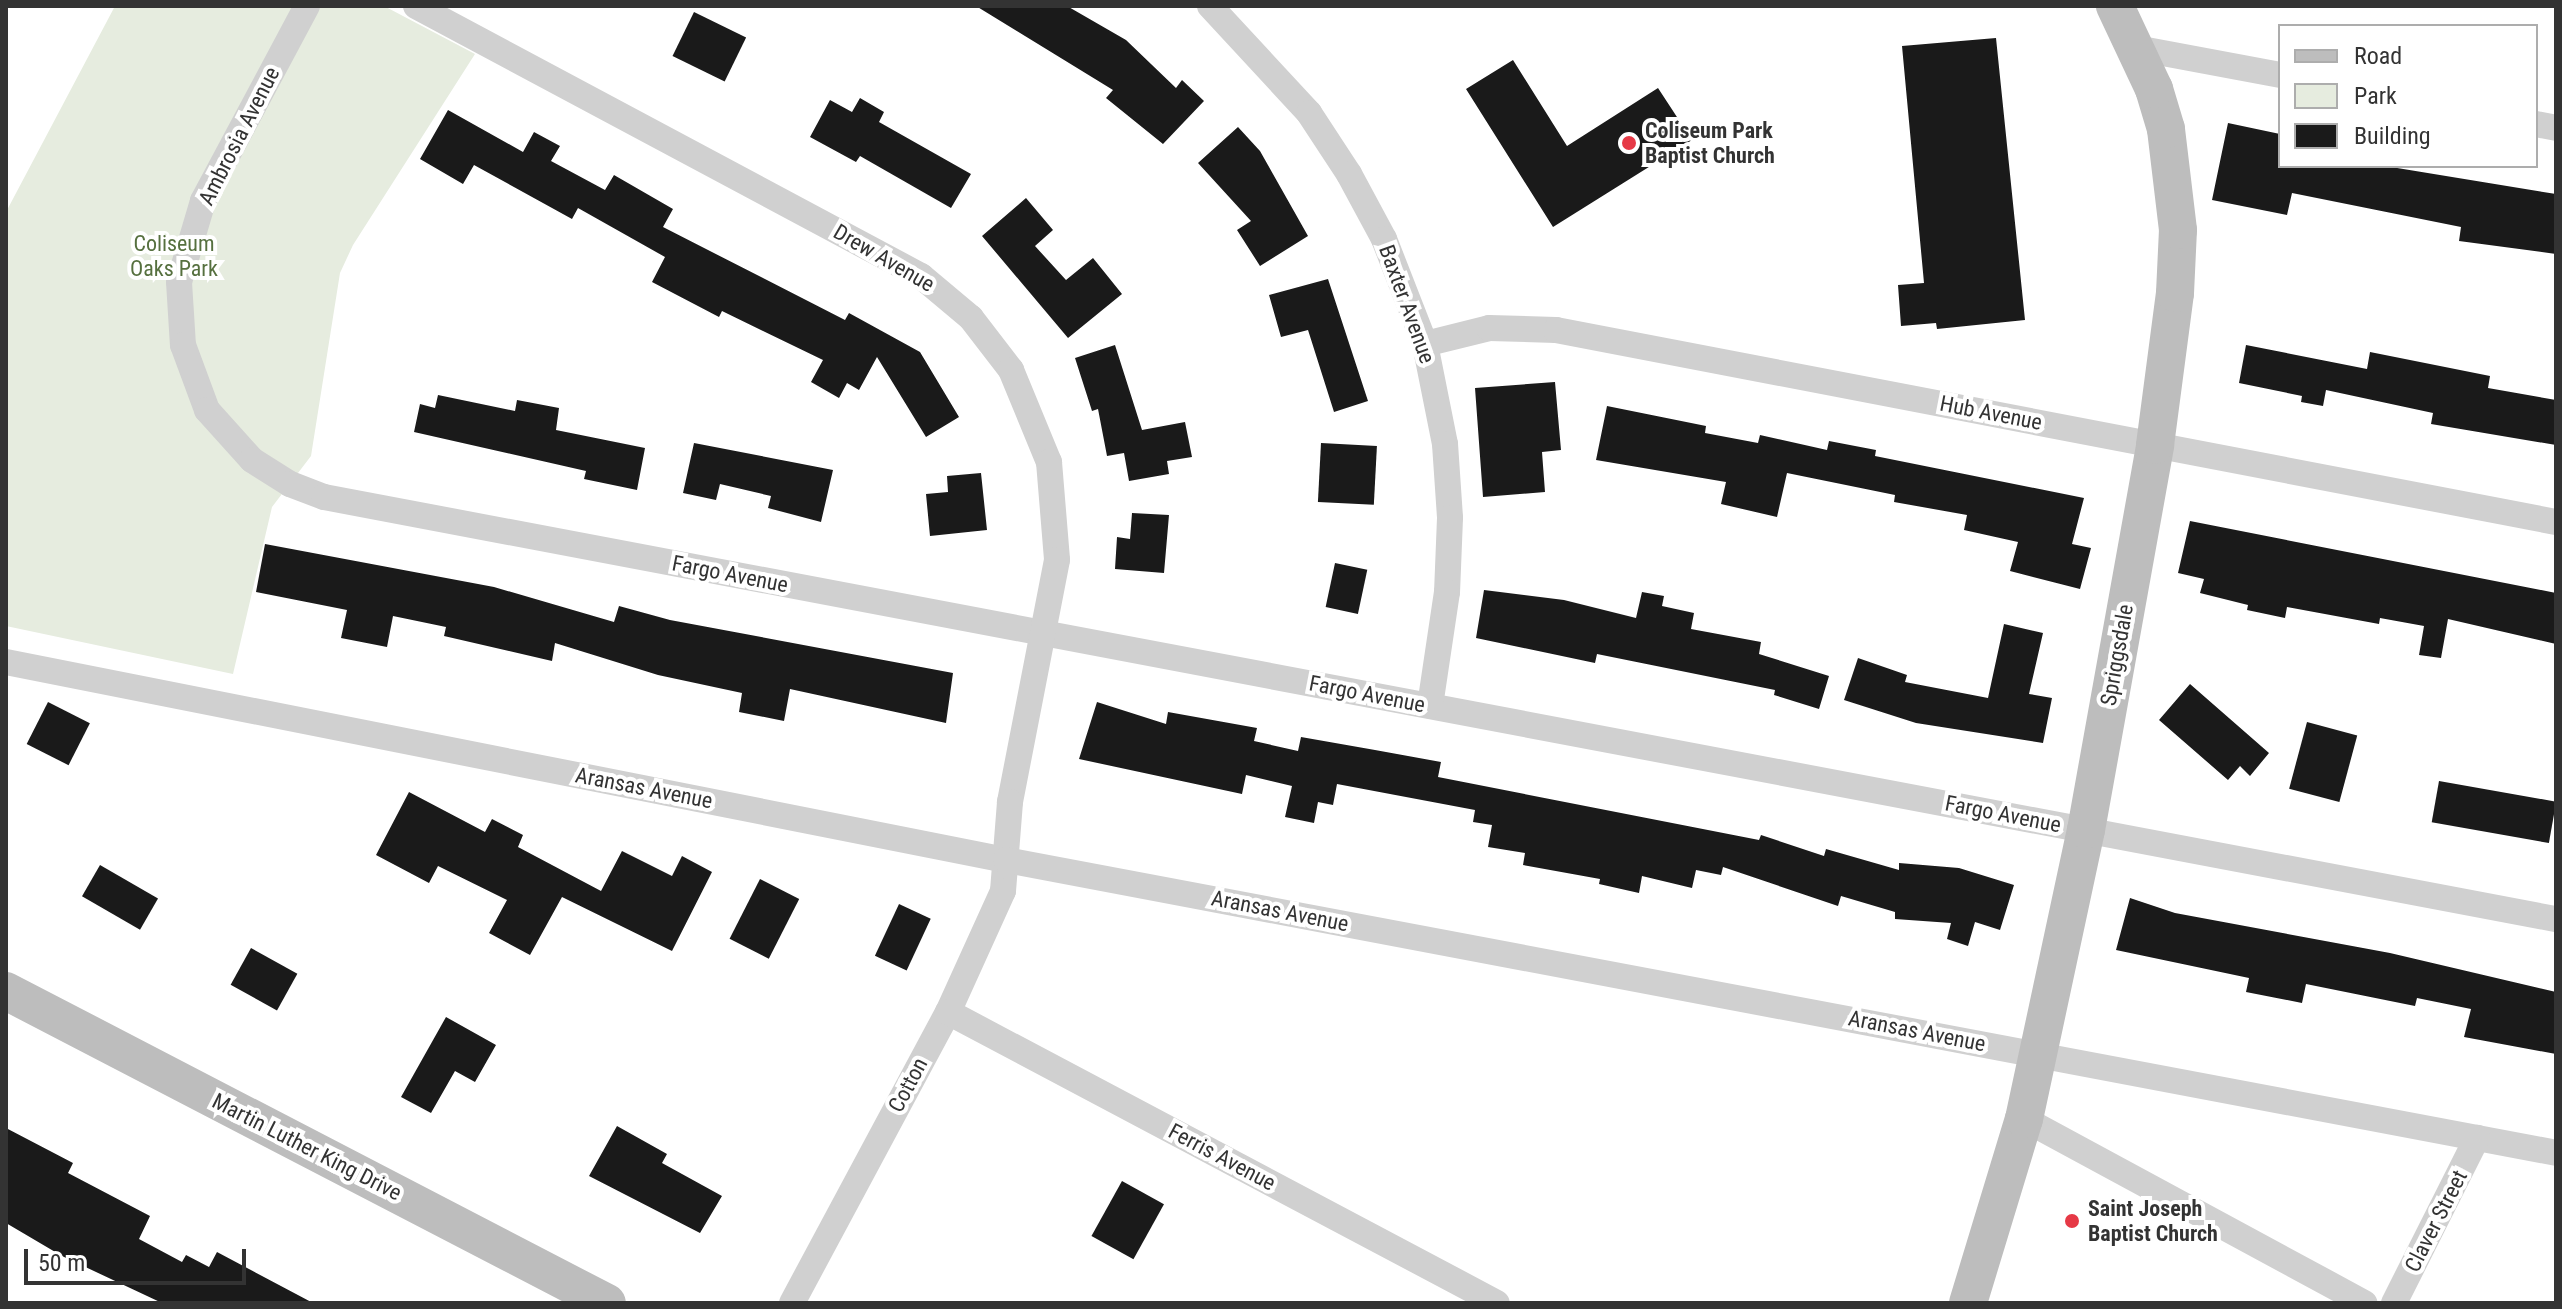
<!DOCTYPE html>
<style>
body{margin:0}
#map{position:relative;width:2562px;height:1309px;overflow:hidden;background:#fff;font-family:"Roboto Condensed",sans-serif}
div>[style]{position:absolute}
.green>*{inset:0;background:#e6ecdf}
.building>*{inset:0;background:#1a1a1a;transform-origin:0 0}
.street>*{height:26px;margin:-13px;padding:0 13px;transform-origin:13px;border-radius:13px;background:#d0d0d0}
.secondary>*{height:38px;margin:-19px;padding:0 19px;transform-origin:19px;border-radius:19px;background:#bdbdbd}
.dots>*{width:22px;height:22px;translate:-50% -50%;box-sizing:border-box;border:4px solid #fff;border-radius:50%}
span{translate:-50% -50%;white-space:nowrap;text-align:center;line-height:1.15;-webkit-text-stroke:8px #fff;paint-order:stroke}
.poi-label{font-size:22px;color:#333;font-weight:700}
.left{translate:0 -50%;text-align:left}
.street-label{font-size:22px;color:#333}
.park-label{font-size:22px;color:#56703f}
.frame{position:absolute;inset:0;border:8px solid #333;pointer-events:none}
.legend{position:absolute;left:2278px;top:24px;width:260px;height:144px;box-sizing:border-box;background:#fff;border:2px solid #adadad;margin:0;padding:10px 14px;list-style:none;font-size:24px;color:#333}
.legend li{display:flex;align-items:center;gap:16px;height:40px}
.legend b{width:40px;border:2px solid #adadad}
.scale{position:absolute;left:24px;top:1249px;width:222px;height:36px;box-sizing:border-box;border:4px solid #333;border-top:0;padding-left:10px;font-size:24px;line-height:28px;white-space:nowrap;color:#333;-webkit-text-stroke:6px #fff;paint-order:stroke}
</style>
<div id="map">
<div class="green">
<div style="clip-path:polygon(115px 6px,384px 6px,475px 54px,353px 245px,340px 273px,311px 456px,272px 507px,233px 674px,6px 626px,6px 212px)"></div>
</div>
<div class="building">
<div style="clip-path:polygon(976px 6px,1067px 6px,1126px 40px,1176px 88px,1182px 80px,1204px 101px,1163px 144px,1106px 98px,1113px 90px)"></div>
<div style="left:694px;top:12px;width:58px;height:49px;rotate:26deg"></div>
<div style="clip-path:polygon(1996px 38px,2025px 320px,1937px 329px,1936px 323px,1901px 326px,1898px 285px,1924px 283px,1902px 46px)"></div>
<div style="clip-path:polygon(1513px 60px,1567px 146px,1658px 88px,1692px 140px,1553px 227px,1466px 89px)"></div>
<div style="clip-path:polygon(860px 98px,884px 112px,879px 122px,971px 174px,951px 208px,860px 156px,856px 162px,810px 137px,830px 100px,852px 112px)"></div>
<div style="clip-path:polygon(448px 110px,523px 152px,534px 132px,560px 146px,551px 161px,605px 190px,614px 175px,673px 209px,663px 227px,845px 320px,849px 313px,920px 352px,959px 417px,926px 437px,877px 357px,859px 390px,847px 383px,839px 398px,811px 382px,823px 360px,722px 311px,719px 317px,652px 282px,665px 257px,578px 208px,572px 219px,474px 165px,463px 184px,420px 159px)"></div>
<div style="clip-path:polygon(2228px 123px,2280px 134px,2280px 166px,2385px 166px,2556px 194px,2556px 254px,2459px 241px,2461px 227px,2292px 193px,2287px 215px,2212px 200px)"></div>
<div style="clip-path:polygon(1238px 127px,1260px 151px,1308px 236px,1260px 266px,1237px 230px,1251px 221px,1198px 163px)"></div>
<div style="clip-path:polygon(1026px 198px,1053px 230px,1035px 246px,1066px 280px,1093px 258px,1122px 294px,1068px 338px,982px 236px)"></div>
<div style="clip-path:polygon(1328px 279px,1368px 401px,1334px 412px,1308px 330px,1281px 337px,1269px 295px)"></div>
<div style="clip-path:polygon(1115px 345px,1142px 430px,1185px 422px,1192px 457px,1167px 461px,1169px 474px,1129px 481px,1124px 453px,1107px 456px,1098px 409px,1092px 411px,1075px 358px)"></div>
<div style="clip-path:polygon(2246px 345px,2367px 369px,2370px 352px,2490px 376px,2488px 388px,2556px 400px,2556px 445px,2431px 424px,2433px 413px,2326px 390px,2323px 406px,2301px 402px,2302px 396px,2239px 383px)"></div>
<div style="clip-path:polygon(1555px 382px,1561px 450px,1542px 452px,1545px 492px,1483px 497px,1475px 388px)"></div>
<div style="clip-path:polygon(438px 395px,515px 411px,517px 400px,559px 408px,556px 430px,645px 448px,637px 490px,584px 479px,586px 471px,414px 432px,420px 404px,435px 408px)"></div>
<div style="clip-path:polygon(1607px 406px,1706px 426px,1705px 433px,1758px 443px,1760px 435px,1827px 450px,1829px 441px,1876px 450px,1875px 456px,2084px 498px,2072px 544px,2091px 548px,2080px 589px,2010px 571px,2018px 542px,1964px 530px,1967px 515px,1894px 502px,1895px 495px,1787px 473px,1777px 517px,1721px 504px,1726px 482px,1596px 460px)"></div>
<div style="clip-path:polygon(694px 443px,833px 470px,821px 522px,768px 508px,771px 496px,720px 484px,716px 500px,683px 493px)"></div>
<div style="left:1321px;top:443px;width:56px;height:59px;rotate:3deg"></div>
<div style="clip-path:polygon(981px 473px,987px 530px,930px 536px,926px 494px,948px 492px,947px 476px)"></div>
<div style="clip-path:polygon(1132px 513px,1169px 515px,1164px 573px,1115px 569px,1117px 537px,1130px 539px)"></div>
<div style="clip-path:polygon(2190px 521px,2556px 593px,2556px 644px,2448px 619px,2441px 658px,2419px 655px,2424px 626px,2380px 618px,2379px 624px,2287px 607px,2285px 618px,2247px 610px,2248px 605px,2200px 593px,2204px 579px,2178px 573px)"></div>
<div style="clip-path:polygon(265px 544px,494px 587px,614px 622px,619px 606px,670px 620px,953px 673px,946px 723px,790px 689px,784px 721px,739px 712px,742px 693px,658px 675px,555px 643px,552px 661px,444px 636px,446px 627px,393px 616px,387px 647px,341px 638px,347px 610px,256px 592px)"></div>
<div style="left:1335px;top:563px;width:33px;height:45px;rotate:12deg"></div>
<div style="clip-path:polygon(1484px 590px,1564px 600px,1636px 618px,1642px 592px,1664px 596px,1662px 606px,1694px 613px,1691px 629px,1761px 642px,1759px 654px,1829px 676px,1819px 709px,1774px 695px,1775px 690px,1597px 654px,1595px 663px,1476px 638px)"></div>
<div style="clip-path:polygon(2004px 624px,2043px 633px,2029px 694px,2052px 698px,2043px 743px,1916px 723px,1844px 700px,1858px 658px,1907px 675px,1905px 682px,1988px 698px)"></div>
<div style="clip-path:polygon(2190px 684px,2269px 753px,2250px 776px,2240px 766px,2228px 780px,2159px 720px)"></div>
<div style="left:48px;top:702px;width:47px;height:47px;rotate:27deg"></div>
<div style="clip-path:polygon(1097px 702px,1166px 724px,1168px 712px,1257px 728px,1254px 741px,1298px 751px,1301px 737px,1375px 750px,1441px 762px,1438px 777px,1759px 840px,1761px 835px,1824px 856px,1826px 849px,1899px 870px,1899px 863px,1959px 868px,2014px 885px,2000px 930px,1975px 922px,1968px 946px,1947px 939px,1951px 923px,1895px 919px,1895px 912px,1841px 896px,1838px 906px,1723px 867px,1721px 875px,1696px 870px,1692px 888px,1642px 876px,1639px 893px,1599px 884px,1600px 879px,1523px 865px,1525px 853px,1488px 847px,1492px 825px,1473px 822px,1475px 810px,1337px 784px,1333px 805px,1318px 802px,1314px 823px,1285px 817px,1292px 786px,1246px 775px,1242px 794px,1079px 759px)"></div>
<div style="left:2307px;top:722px;width:52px;height:69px;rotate:15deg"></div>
<div style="left:2439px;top:781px;width:119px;height:42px;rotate:10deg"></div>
<div style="clip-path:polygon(409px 792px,485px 832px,492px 819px,523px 835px,518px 847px,601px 891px,622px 851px,672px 876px,682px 856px,712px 872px,672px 951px,562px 897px,530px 955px,489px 933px,507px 900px,438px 866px,429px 883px,376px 855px)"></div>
<div style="left:100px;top:865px;width:67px;height:36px;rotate:30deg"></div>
<div style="left:760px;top:879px;width:44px;height:67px;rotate:27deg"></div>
<div style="clip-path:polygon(2130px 898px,2175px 913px,2390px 953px,2556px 992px,2556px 1054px,2464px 1037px,2471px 1009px,2417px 998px,2415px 1006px,2306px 984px,2302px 1003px,2246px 992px,2249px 978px,2116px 950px)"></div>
<div style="left:899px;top:904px;width:35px;height:57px;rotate:25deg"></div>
<div style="left:251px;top:948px;width:53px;height:42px;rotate:29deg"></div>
<div style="clip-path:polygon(446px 1017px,496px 1045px,475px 1082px,455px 1071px,431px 1113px,401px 1097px)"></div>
<div style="clip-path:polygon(617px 1126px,667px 1154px,662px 1163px,722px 1196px,700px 1233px,589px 1176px)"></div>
<div style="clip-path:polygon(6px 1128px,73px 1163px,68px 1173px,150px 1216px,139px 1239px,182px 1262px,186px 1255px,209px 1267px,217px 1252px,313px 1303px,162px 1303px,62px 1256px,6px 1223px)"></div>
<div style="left:1122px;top:1181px;width:48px;height:63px;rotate:29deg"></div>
</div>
<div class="street">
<div style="left:307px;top:6px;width:221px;rotate:118.1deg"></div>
<div style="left:203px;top:201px;width:84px;rotate:106.5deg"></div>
<div style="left:179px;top:282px;width:63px;rotate:86.4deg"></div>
<div style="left:183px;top:345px;width:69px;rotate:69.7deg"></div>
<div style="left:207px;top:410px;width:67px;rotate:48deg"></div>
<div style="left:252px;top:460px;width:45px;rotate:32.3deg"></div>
<div style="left:290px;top:484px;width:36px;rotate:21deg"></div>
<div style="left:324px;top:497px;width:2272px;rotate:10.71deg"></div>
<div style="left:416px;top:6px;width:573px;rotate:28.13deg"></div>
<div style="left:921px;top:276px;width:65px;rotate:40deg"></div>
<div style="left:971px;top:318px;width:66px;rotate:52.4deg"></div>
<div style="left:1011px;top:370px;width:100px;rotate:67.6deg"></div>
<div style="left:1049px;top:462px;width:98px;rotate:85.3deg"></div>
<div style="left:1057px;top:560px;width:247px;rotate:101deg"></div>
<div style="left:1010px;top:802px;width:89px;rotate:94.5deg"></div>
<div style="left:1003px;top:891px;width:133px;rotate:114.4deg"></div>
<div style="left:948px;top:1012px;width:330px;rotate:118.2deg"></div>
<div style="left:1210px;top:6px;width:146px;rotate:47.2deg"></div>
<div style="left:1309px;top:113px;width:73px;rotate:56.7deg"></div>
<div style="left:1349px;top:174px;width:74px;rotate:61.7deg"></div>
<div style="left:1384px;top:239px;width:113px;rotate:68.7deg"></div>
<div style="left:1425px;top:344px;width:102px;rotate:78.7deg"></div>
<div style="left:1445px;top:444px;width:74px;rotate:86.1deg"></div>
<div style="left:1450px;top:518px;width:74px;rotate:92.3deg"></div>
<div style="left:1447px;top:592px;width:115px;rotate:98.5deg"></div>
<div style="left:2136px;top:48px;width:147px;rotate:10.6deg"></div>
<div style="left:2536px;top:124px;width:20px;rotate:11deg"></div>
<div style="left:1425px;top:344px;width:66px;rotate:-14deg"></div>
<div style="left:1489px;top:328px;width:67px;rotate:1.7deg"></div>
<div style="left:1556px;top:330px;width:1018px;rotate:10.87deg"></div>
<div style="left:6px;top:662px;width:1019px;rotate:11.2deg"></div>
<div style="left:1006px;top:860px;width:1577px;rotate:10.7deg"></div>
<div style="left:948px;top:1012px;width:621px;rotate:27.93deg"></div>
<div style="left:2024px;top:1119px;width:387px;rotate:28.4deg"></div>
<div style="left:2394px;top:1303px;width:185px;rotate:-63.3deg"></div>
</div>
<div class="secondary">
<div style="left:6px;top:991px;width:677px;rotate:27.44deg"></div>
<div style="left:1968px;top:1303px;width:192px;rotate:-73.1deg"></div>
<div style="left:2024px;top:1119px;width:296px;rotate:-77.9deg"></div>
<div style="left:2086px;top:830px;width:391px;rotate:-79.8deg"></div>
<div style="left:2155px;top:445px;width:153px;rotate:-82.5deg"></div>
<div style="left:2175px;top:293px;width:63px;rotate:-87.3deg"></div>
<div style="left:2178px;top:230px;width:102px;rotate:-96.8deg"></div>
<div style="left:2166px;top:129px;width:42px;rotate:-106.7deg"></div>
<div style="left:2154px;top:89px;width:92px;rotate:-115.2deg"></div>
</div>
<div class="dots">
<div style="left:1629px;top:143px;background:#e63946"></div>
<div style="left:2072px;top:1221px;background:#e63946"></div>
</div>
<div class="poi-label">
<span class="left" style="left:1645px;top:143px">Coliseum Park<br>Baptist Church</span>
<span class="left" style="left:2088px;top:1221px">Saint Joseph<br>Baptist Church</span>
</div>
<div class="street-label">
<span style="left:239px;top:136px;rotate:-63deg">Ambrosia Avenue</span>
<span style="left:884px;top:258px;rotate:30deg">Drew Avenue</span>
<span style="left:1407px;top:304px;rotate:70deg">Baxter Avenue</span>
<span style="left:1991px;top:413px;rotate:11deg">Hub Avenue</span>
<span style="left:730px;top:574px;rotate:11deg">Fargo Avenue</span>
<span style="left:2117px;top:655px;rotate:-80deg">Spriggsdale</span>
<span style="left:1367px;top:694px;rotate:11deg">Fargo Avenue</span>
<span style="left:644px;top:788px;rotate:11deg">Aransas Avenue</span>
<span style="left:2003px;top:814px;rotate:11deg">Fargo Avenue</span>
<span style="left:1280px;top:911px;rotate:11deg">Aransas Avenue</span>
<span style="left:1917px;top:1031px;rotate:11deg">Aransas Avenue</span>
<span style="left:908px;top:1085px;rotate:-62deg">Cotton</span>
<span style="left:307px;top:1147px;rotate:27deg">Martin Luther King Drive</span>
<span style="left:1222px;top:1157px;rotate:28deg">Ferris Avenue</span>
<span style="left:2436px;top:1221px;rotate:-63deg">Claver Street</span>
</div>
<div class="park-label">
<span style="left:174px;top:256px">Coliseum<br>Oaks Park</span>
</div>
<div class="frame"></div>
<ul class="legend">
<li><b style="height:10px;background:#bdbdbd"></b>Road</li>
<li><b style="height:22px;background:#e6ecdf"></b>Park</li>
<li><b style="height:22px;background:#1a1a1a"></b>Building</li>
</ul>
<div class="scale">50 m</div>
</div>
